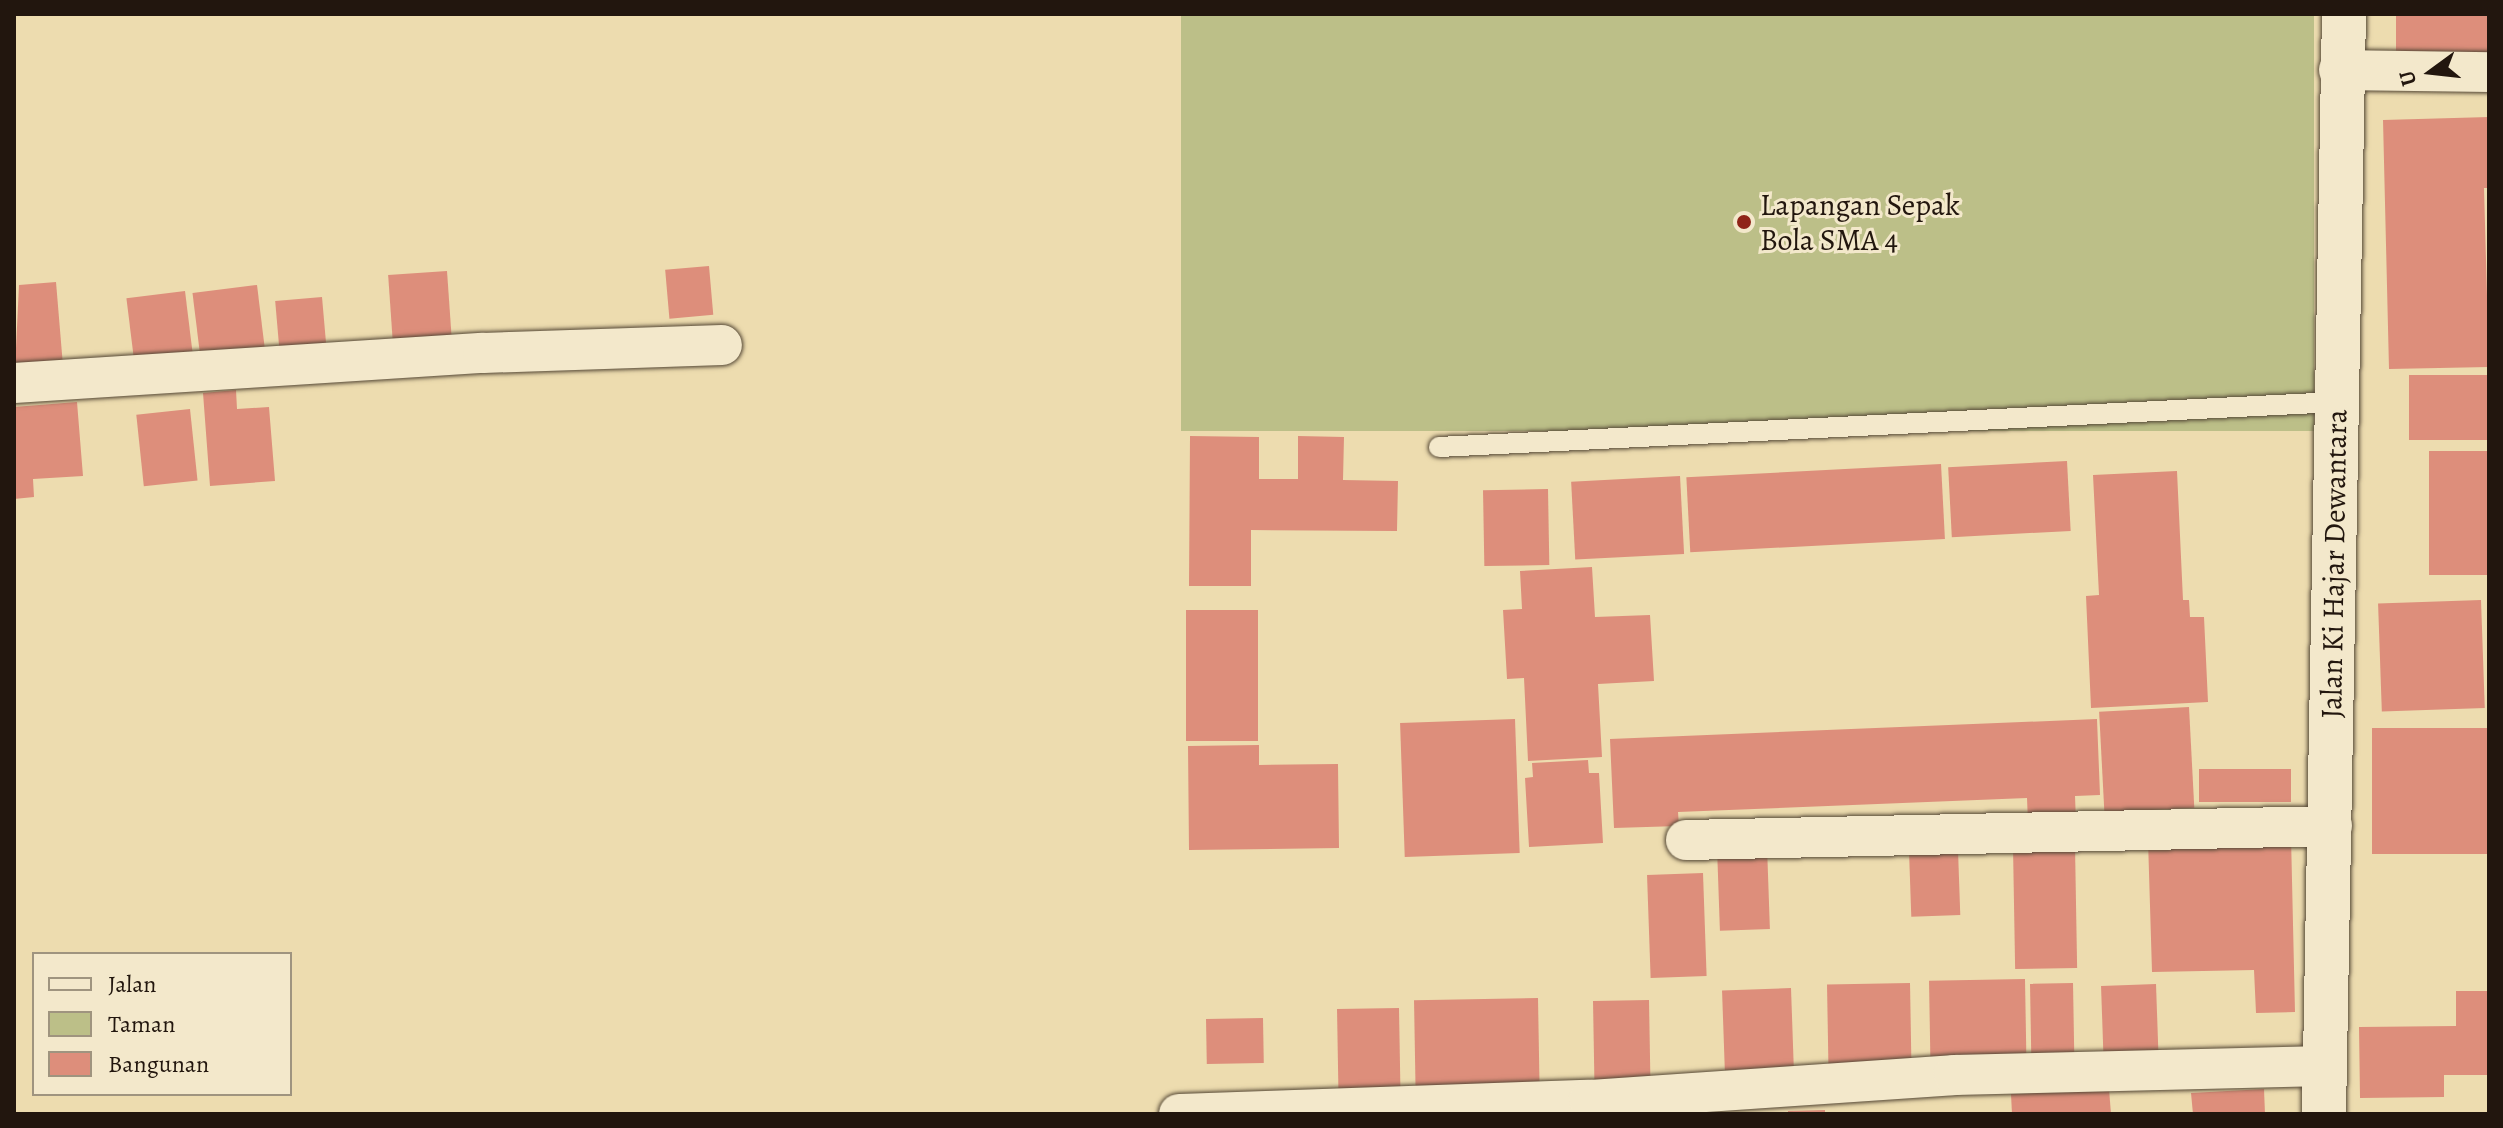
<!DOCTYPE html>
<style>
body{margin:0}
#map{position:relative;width:2503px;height:1128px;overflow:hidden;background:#eddcaf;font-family:Alegreya,serif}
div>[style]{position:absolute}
.green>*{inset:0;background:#bcbf88;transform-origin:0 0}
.building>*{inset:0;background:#dd8e7b;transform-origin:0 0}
.roads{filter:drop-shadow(0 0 2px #554836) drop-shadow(0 0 2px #554836)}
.service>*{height:20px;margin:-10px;padding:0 10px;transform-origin:10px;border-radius:10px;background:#f3e8cb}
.minor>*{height:40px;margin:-20px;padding:0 20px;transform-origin:20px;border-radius:20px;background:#f3e8cb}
.secondary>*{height:44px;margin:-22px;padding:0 22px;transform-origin:22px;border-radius:22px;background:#f3e8cb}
.dots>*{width:22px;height:22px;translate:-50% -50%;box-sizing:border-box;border:4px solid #f3e8cb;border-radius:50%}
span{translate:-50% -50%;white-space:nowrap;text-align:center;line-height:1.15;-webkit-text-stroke:6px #f3e8cb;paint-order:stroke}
.poi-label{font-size:30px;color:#22160e}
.left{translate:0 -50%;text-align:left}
.street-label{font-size:30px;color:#22160e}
.frame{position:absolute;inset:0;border:16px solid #22160e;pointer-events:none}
.legend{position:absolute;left:32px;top:952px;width:260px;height:144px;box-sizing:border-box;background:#f3e8cb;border:2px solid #9f947f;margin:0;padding:10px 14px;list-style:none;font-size:24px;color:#22160e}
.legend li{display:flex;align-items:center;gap:16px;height:40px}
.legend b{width:40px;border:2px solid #9f947f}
.north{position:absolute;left:2391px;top:32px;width:80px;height:80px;-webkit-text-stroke:6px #f3e8cb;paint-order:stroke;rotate:255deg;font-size:22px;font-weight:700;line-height:32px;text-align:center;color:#22160e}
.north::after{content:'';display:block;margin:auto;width:28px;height:36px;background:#22160e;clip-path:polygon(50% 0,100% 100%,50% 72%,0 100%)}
</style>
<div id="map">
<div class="green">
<div style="left:1181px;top:14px;width:1133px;height:417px"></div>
</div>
<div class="building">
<div style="left:2396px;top:14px;width:93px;height:39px"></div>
<div style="clip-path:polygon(2489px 117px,2489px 188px,2484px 188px,2489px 367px,2389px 369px,2383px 120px)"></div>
<div style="left:709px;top:266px;width:49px;height:44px;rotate:85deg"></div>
<div style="left:447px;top:271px;width:77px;height:59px;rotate:86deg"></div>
<div style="clip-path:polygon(56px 282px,63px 366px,15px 369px,19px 285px)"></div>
<div style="left:257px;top:285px;width:77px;height:65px;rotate:83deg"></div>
<div style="left:185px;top:291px;width:75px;height:59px;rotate:83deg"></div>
<div style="left:322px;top:297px;width:58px;height:47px;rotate:85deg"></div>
<div style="left:2489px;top:375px;width:65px;height:80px;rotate:90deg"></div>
<div style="clip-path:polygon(236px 390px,237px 409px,269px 407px,275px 481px,210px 486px,203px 393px)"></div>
<div style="clip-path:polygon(77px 402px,83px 476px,33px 479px,34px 497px,14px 499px,14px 407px)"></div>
<div style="left:190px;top:409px;width:72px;height:54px;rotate:84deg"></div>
<div style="clip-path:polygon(1190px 436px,1259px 437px,1259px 479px,1298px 479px,1298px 436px,1344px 437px,1343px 480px,1398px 481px,1397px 531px,1251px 530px,1251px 586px,1189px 586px)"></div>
<div style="left:2489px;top:451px;width:124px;height:60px;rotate:90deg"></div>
<div style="left:2067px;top:461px;width:70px;height:119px;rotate:87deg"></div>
<div style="left:1941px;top:464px;width:75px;height:255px;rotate:87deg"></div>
<div style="clip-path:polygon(2177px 471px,2183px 600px,2189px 600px,2190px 617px,2204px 617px,2208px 702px,2091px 708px,2086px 596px,2099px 595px,2093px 475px)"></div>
<div style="left:1680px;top:476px;width:78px;height:109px;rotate:87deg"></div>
<div style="left:1548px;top:489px;width:76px;height:65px;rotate:89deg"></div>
<div style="clip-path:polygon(1592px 567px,1595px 617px,1650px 615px,1654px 681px,1598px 684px,1602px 757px,1528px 761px,1524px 678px,1507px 679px,1503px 610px,1522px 609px,1520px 571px)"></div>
<div style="left:2481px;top:600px;width:108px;height:103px;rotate:88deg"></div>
<div style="left:1186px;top:610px;width:72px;height:131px"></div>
<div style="left:2189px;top:707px;width:101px;height:90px;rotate:87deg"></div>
<div style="left:1515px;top:719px;width:134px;height:115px;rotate:88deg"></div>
<div style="clip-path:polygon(2097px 719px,2100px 795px,2075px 796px,2076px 821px,2028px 823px,2027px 798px,1678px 812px,1679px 826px,1614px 828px,1610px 739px)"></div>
<div style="left:2489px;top:728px;width:126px;height:117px;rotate:90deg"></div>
<div style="clip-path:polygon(1259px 745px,1259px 765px,1338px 764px,1339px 848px,1189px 850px,1188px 746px)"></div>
<div style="clip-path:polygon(1588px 760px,1589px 773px,1599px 773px,1603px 843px,1529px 847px,1525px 778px,1533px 777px,1532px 763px)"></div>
<div style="left:2291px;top:769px;width:33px;height:92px;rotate:90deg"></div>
<div style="clip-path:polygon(2291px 836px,2295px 1012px,2256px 1013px,2254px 970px,2152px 972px,2148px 840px)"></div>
<div style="left:1767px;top:846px;width:83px;height:50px;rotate:88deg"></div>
<div style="left:2075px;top:846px;width:122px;height:62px;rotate:89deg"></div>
<div style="left:1958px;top:850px;width:65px;height:49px;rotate:88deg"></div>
<div style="left:1703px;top:873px;width:103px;height:56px;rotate:88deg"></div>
<div style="left:2025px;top:979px;width:83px;height:96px;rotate:89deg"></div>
<div style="left:1910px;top:983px;width:80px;height:83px;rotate:89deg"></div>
<div style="left:2073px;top:983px;width:79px;height:43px;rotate:89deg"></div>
<div style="left:2156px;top:984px;width:72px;height:55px;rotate:88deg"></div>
<div style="left:1791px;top:988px;width:80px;height:69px;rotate:88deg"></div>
<div style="clip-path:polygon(2456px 991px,2489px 991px,2489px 1075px,2444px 1075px,2444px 1097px,2360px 1098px,2359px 1027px,2456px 1026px)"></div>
<div style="left:1538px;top:998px;width:88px;height:124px;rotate:89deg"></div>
<div style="left:1649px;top:1000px;width:84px;height:56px;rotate:89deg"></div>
<div style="left:1399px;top:1008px;width:80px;height:62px;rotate:89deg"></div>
<div style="left:1263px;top:1018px;width:45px;height:57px;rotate:89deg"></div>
<div style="clip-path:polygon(2109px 1089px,2111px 1114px,2012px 1114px,2011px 1094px)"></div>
<div style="clip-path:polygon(2264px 1089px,2265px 1114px,2193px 1114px,2191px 1093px)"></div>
<div style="clip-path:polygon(1825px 1110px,1825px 1114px,1788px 1114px,1788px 1111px)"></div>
</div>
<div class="roads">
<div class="service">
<div style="left:1439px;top:447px;width:898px;rotate:-2.87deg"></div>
</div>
<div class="minor">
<div style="left:2339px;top:70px;width:150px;rotate:0.8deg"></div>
<div style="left:14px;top:383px;width:470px;rotate:-3.7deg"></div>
<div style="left:483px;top:353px;width:239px;rotate:-1.9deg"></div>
<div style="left:1686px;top:840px;width:646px;rotate:-1.24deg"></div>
<div style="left:1179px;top:1114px;width:410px;rotate:-2deg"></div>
<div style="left:1589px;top:1100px;width:366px;rotate:-3.9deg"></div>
<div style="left:1954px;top:1075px;width:371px;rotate:-1.4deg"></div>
</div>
<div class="secondary">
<div style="left:2324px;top:1114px;width:1100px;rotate:-88.96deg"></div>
</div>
</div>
<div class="dots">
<div style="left:1744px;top:222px;background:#8f2418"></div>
</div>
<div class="poi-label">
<span class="left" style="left:1760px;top:222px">Lapangan Sepak<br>Bola SMA 4</span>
</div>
<div class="street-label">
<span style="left:2334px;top:564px;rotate:-89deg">Jalan Ki Hajar Dewantara</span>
</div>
<div class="frame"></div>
<ul class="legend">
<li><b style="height:10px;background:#f3e8cb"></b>Jalan</li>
<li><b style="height:22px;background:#bcbf88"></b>Taman</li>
<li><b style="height:22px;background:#dd8e7b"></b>Bangunan</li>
</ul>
<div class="north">U</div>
</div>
